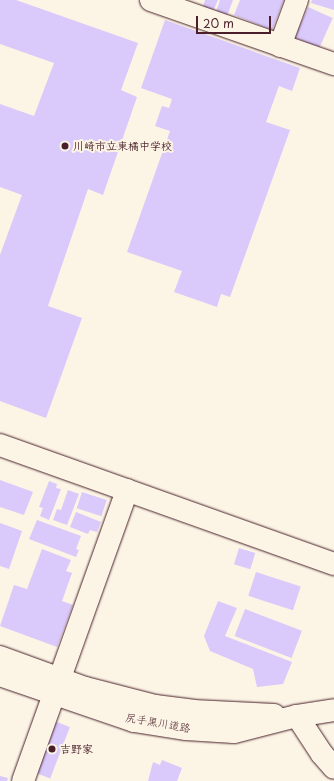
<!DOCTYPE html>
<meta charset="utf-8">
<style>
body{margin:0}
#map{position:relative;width:334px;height:781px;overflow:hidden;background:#fcf5e5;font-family:"Playpen Sans","Klee One",sans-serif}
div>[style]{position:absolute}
.building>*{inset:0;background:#dac9fb;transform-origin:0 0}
.roads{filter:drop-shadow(0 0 1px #4a1f2b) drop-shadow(0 0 1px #4a1f2b)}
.minor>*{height:22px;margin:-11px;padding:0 11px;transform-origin:11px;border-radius:11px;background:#fcf5e5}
.major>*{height:22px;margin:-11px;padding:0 11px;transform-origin:11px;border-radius:11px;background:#fcf5e5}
.dots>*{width:11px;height:11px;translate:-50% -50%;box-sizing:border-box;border:2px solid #fcf5e5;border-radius:50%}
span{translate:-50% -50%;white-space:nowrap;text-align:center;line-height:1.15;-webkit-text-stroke:4px #fcf5e5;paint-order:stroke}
.poi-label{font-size:11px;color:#4a1f2b;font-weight:700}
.left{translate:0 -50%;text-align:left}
.street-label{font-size:11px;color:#4a1f2b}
.scale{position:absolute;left:196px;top:16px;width:75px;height:18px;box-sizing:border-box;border:2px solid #4a1f2b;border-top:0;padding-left:5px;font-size:12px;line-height:14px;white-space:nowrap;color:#4a1f2b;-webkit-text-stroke:3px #fcf5e5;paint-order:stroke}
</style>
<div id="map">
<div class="building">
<div style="clip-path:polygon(0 0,16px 0,138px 43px,121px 90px,137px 97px,103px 195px,88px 189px,48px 306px,82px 318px,46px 418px,0 401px,0 255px,22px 195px,0 187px,0 104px,34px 116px,54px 63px,0 44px)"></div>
<div style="clip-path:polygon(205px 0,218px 0,213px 11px,203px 7px)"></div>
<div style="clip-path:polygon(220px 0,233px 0,227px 16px,216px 12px)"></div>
<div style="clip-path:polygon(240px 0,284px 0,272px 30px,234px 15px)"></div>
<div style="clip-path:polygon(312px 0,334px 0,334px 10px,311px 3px)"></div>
<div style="left:308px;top:7px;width:27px;height:33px;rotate:24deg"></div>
<div style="clip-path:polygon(165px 20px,300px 68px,292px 91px,279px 86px,266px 122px,290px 130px,230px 297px,221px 294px,217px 307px,174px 292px,182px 271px,127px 252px,170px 131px,155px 126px,162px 106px,169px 108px,172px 99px,141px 88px)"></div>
<div style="clip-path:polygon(0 480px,33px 492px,24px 515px,0 507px)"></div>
<div style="clip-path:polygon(49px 481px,57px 484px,56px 488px,61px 489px,49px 520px,40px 516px,43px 508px,39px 507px)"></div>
<div style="clip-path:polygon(68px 490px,79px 494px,67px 525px,53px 520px,57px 509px,61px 510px)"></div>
<div style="left:82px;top:492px;width:26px;height:17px;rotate:18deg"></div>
<div style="clip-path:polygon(76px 512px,101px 522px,97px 532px,90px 530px,88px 534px,70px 527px)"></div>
<div style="clip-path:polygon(37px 520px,81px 536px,76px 549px,79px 550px,76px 557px,29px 539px)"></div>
<div style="clip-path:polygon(0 523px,22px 531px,9px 569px,0 566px)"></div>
<div style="left:239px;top:548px;width:17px;height:17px;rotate:17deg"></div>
<div style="clip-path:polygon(42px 549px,71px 560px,66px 571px,72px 573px,62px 601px,73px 605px,57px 647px,0 626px,14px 585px,27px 589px)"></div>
<div style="left:256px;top:572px;width:47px;height:25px;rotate:18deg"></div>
<div style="clip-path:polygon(218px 601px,237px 608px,225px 636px,292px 662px,283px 684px,257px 687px,253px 669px,210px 651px,204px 636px)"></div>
<div style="left:245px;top:609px;width:61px;height:29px;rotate:21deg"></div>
<div style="left:54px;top:721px;width:17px;height:55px;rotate:21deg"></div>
<div style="clip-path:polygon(162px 760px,182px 768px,177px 781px,148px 781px,153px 762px,160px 765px)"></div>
<div style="clip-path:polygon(0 776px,8px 778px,7px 781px,0 781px)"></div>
</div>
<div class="roads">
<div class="minor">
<div style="left:151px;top:0;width:194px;rotate:19.3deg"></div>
<div style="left:280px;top:46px;width:49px;rotate:-69.7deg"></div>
<div style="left:0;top:445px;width:355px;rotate:19.6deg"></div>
<div style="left:297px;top:716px;width:37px;rotate:-9deg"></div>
<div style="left:23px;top:781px;width:309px;rotate:-70.3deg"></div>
</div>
<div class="major">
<div style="left:0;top:657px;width:90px;rotate:20deg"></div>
<div style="left:85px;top:688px;width:72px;rotate:14.4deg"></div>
<div style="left:155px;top:706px;width:38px;rotate:7deg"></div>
<div style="left:193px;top:711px;width:81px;rotate:2.8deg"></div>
<div style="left:0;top:675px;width:142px;rotate:18.9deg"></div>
<div style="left:134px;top:721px;width:53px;rotate:8.7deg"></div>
<div style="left:186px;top:729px;width:48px;rotate:3.6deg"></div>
<div style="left:234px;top:732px;width:65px;rotate:-14.3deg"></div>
<div style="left:297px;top:716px;width:45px;rotate:56.7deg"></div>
<div style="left:322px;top:754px;width:18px;rotate:49deg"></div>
</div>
</div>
<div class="dots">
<div style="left:65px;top:146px;background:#4a1f2b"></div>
<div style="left:52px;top:749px;background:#4a1f2b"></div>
</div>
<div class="poi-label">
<span class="left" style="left:73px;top:146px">川崎市立東橘中学校</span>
<span class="left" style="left:60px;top:749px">吉野家</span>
</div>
<div class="street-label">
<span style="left:158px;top:723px;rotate:10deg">尻手黒川道路</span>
</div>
<div class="scale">20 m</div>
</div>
